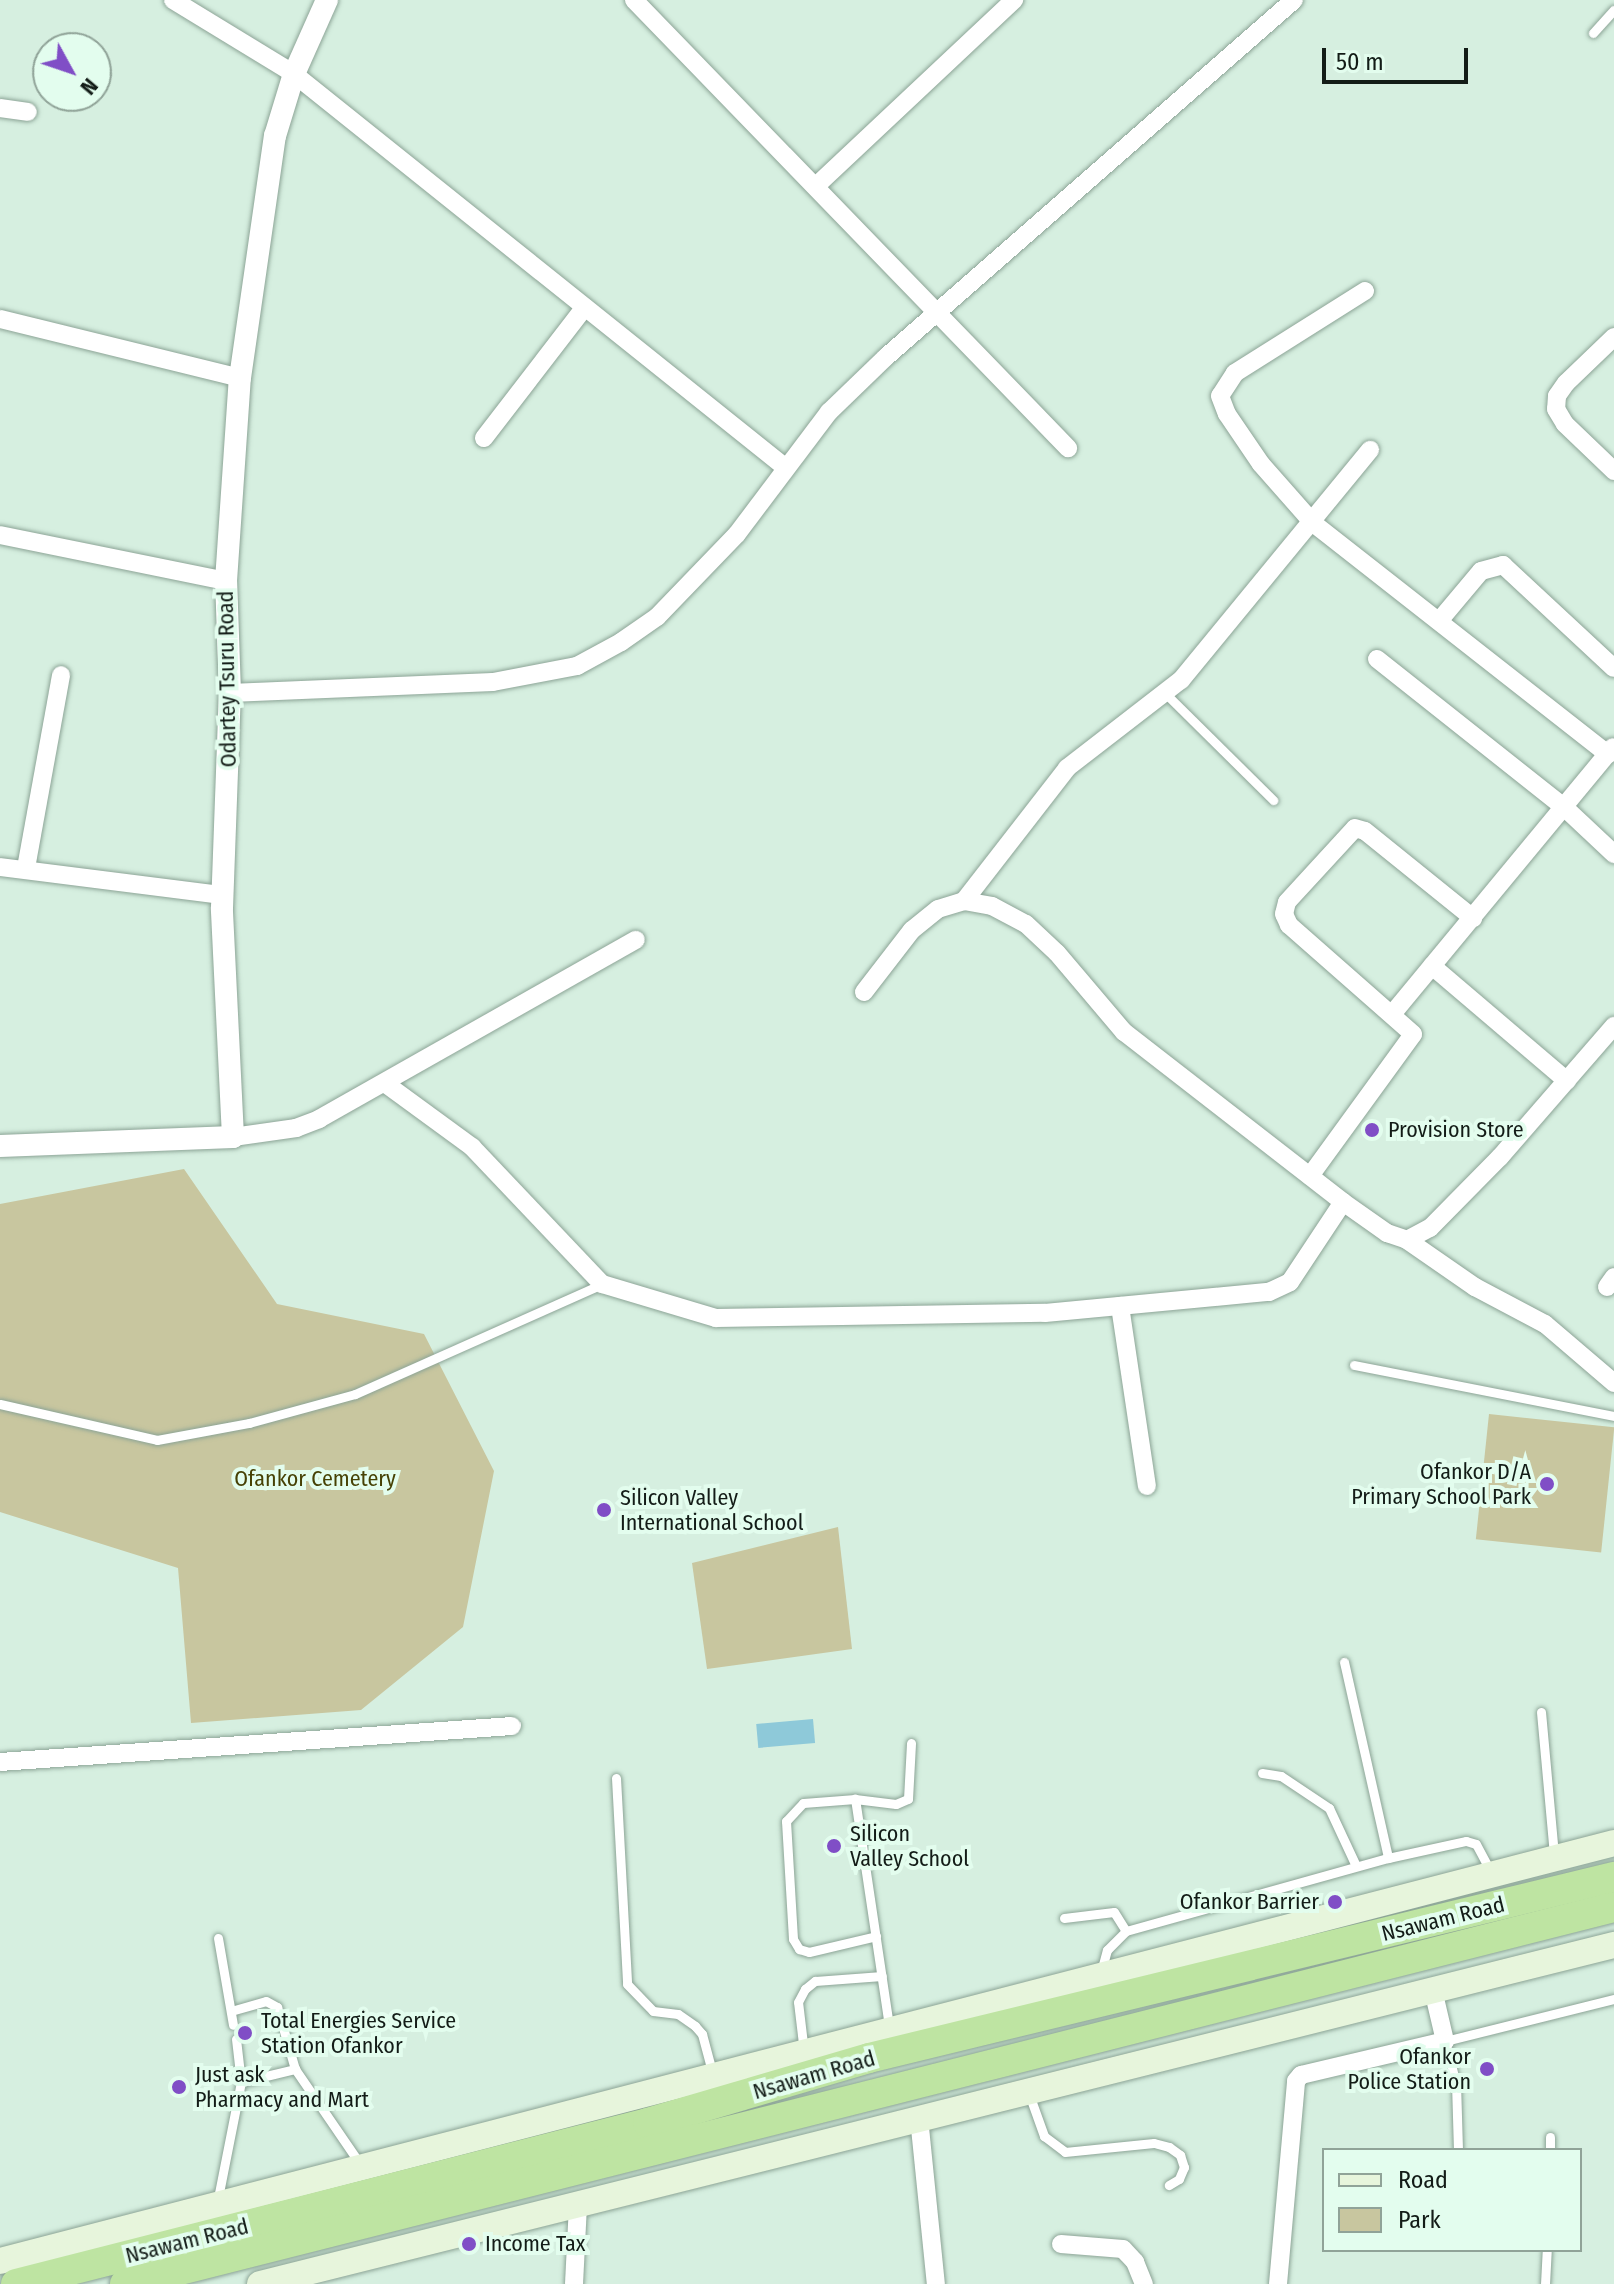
<!DOCTYPE html>
<style>
body{margin:0}
#map{position:relative;width:1614px;height:2284px;overflow:hidden;background:#d6efe0;font-family:"Fira Sans Condensed",sans-serif}
div>[style]{position:absolute}
.green>*{inset:0;background:#c8c69f;transform-origin:0 0}
.water>*{inset:0;background:#8ec9d9;transform-origin:0 0}
.roads{filter:drop-shadow(0 0 2px #8ca496) drop-shadow(0 0 2px #8ca496)}
.service>*{height:9px;margin:-4.5px;padding:0 4.5px;transform-origin:4.5px;border-radius:4.5px;background:#fff}
.minor>*{height:18px;margin:-9px;padding:0 9px;transform-origin:9px;border-radius:9px;background:#fff}
.tertiary>*{height:22px;margin:-11px;padding:0 11px;transform-origin:11px;border-radius:11px;background:#fff}
.secondary>*{height:26px;margin:-13px;padding:0 13px;transform-origin:13px;border-radius:13px;background:#e7f5dc}
.trunk>*{height:30px;margin:-15px;padding:0 15px;transform-origin:15px;border-radius:15px;background:#bee4a2}
.dots>*{width:22px;height:22px;translate:-50% -50%;box-sizing:border-box;border:4px solid #e3fdee;border-radius:50%}
span{translate:-50% -50%;white-space:nowrap;text-align:center;line-height:1.15;-webkit-text-stroke:8px #e3fdee;paint-order:stroke}
.street-label{font-size:22px;color:#131c17}
.poi-label{font-size:22px;color:#131c17}
.left{translate:0 -50%;text-align:left}
.right{translate:-100% -50%;text-align:right}
.park-label{font-size:22px;color:#464104}
.legend{position:absolute;left:1322px;top:2148px;width:260px;height:104px;box-sizing:border-box;background:#e3fdee;border:2px solid #90a398;margin:0;padding:10px 14px;list-style:none;font-size:24px;color:#131c17}
.legend li{display:flex;align-items:center;gap:16px;height:40px}
.legend b{width:40px;border:2px solid #90a398}
.north{position:absolute;left:32px;top:32px;width:80px;height:80px;box-sizing:border-box;background:#e3fdee;border:2px solid #90a398;border-radius:50%;rotate:130deg;font-size:22px;font-weight:700;line-height:32px;text-align:center;color:#131c17}
.north::after{content:'';display:block;margin:auto;width:28px;height:36px;background:#804ec6;clip-path:polygon(50% 0,100% 100%,50% 72%,0 100%)}
.scale{position:absolute;left:1322px;top:48px;width:146px;height:36px;box-sizing:border-box;border:4px solid #131c17;border-top:0;padding-left:10px;font-size:24px;line-height:28px;white-space:nowrap;color:#131c17;-webkit-text-stroke:6px #e3fdee;paint-order:stroke}
</style>
<div id="map">
<div class="green">
<div style="clip-path:polygon(184px 1169px,277px 1304px,424px 1334px,494px 1471px,463px 1627px,361px 1710px,191px 1723px,178px 1568px,0 1512px,0 1204px)"></div>
<div style="left:1489px;top:1414px;width:126px;height:126px;rotate:6deg"></div>
<div style="clip-path:polygon(838px 1527px,852px 1649px,707px 1669px,692px 1563px)"></div>
</div>
<div class="water">
<div style="left:813px;top:1719px;width:24px;height:57px;rotate:85deg"></div>
</div>
<div class="roads">
<div class="service">
<div style="left:1593px;top:33px;width:31px;rotate:-48deg"></div>
<div style="left:1166px;top:694px;width:151px;rotate:44.7deg"></div>
<div style="left:1354px;top:1365px;width:265px;rotate:11.1deg"></div>
<div style="left:0;top:1404px;width:161px;rotate:12.9deg"></div>
<div style="left:157px;top:1440px;width:94px;rotate:-10.5deg"></div>
<div style="left:249px;top:1423px;width:110px;rotate:-15.3deg"></div>
<div style="left:355px;top:1394px;width:270px;rotate:-24deg"></div>
<div style="left:1344px;top:1662px;width:201px;rotate:77.3deg"></div>
<div style="left:1541px;top:1712px;width:145px;rotate:84.8deg"></div>
<div style="left:1262px;top:1773px;width:19px;rotate:9deg"></div>
<div style="left:1281px;top:1776px;width:58px;rotate:33.7deg"></div>
<div style="left:1329px;top:1808px;width:64px;rotate:65deg"></div>
<div style="left:616px;top:1778px;width:206px;rotate:86.9deg"></div>
<div style="left:627px;top:1984px;width:37px;rotate:46deg"></div>
<div style="left:653px;top:2011px;width:25px;rotate:7deg"></div>
<div style="left:678px;top:2014px;width:21px;rotate:35deg"></div>
<div style="left:695px;top:2026px;width:11px;rotate:49deg"></div>
<div style="left:702px;top:2034px;width:42px;rotate:75deg"></div>
<div style="left:855px;top:1799px;width:52px;rotate:175.6deg"></div>
<div style="left:803px;top:1803px;width:25px;rotate:133deg"></div>
<div style="left:786px;top:1821px;width:118px;rotate:86.6deg"></div>
<div style="left:793px;top:1939px;width:12px;rotate:59deg"></div>
<div style="left:799px;top:1949px;width:10px;rotate:17deg"></div>
<div style="left:809px;top:1952px;width:69px;rotate:-13.4deg"></div>
<div style="left:1064px;top:1918px;width:50px;rotate:-6.8deg"></div>
<div style="left:1114px;top:1912px;width:22px;rotate:58deg"></div>
<div style="left:218px;top:1938px;width:88px;rotate:80.2deg"></div>
<div style="left:1101px;top:1972px;width:23px;rotate:-75deg"></div>
<div style="left:1107px;top:1950px;width:27px;rotate:-45deg"></div>
<div style="left:1126px;top:1931px;width:272px;rotate:-15.6deg"></div>
<div style="left:1388px;top:1858px;width:80px;rotate:-12.3deg"></div>
<div style="left:1466px;top:1841px;width:10px;rotate:17deg"></div>
<div style="left:1476px;top:1844px;width:32px;rotate:62deg"></div>
<div style="left:231px;top:2011px;width:36px;rotate:-16deg"></div>
<div style="left:266px;top:2001px;width:13px;rotate:29deg"></div>
<div style="left:277px;top:2007px;width:65px;rotate:73.8deg"></div>
<div style="left:889px;top:2026px;width:230px;rotate:-98.5deg"></div>
<div style="left:855px;top:1799px;width:41px;rotate:7deg"></div>
<div style="left:896px;top:1804px;width:13px;rotate:-23deg"></div>
<div style="left:908px;top:1799px;width:56px;rotate:-86.9deg"></div>
<div style="left:236px;top:2039px;width:43px;rotate:83.4deg"></div>
<div style="left:804px;top:2052px;width:50px;rotate:-96.8deg"></div>
<div style="left:798px;top:2002px;width:15px;rotate:-62deg"></div>
<div style="left:805px;top:1989px;width:13px;rotate:-39deg"></div>
<div style="left:815px;top:1981px;width:67px;rotate:-4.3deg"></div>
<div style="left:1029px;top:2094px;width:45px;rotate:70.3deg"></div>
<div style="left:1044px;top:2136px;width:26px;rotate:37deg"></div>
<div style="left:1065px;top:2152px;width:89px;rotate:-5.8deg"></div>
<div style="left:1154px;top:2143px;width:16px;rotate:15deg"></div>
<div style="left:1169px;top:2147px;width:14px;rotate:36deg"></div>
<div style="left:1180px;top:2155px;width:13px;rotate:72deg"></div>
<div style="left:1184px;top:2167px;width:13px;rotate:113deg"></div>
<div style="left:1179px;top:2179px;width:12px;rotate:149deg"></div>
<div style="left:1458px;top:2150px;width:66px;rotate:-91.7deg"></div>
<div style="left:1456px;top:2084px;width:44px;rotate:-104.3deg"></div>
<div style="left:1445px;top:2041px;width:174px;rotate:-14deg"></div>
<div style="left:1550px;top:2150px;width:13px;rotate:-90deg"></div>
<div style="left:217px;top:2203px;width:123px;rotate:-78.8deg"></div>
<div style="left:241px;top:2082px;width:56px;rotate:-13.5deg"></div>
<div style="left:295px;top:2069px;width:115px;rotate:55.6deg"></div>
<div style="left:1545px;top:2284px;width:34px;rotate:-87deg"></div>
</div>
<div class="minor">
<div style="left:173px;top:0;width:142px;rotate:31.4deg"></div>
<div style="left:294px;top:74px;width:630px;rotate:38.69deg"></div>
<div style="left:634px;top:0;width:624px;rotate:45.91deg"></div>
<div style="left:0;top:108px;width:28px;rotate:8deg"></div>
<div style="left:816px;top:186px;width:272px;rotate:-43.2deg"></div>
<div style="left:1365px;top:291px;width:154px;rotate:147.8deg"></div>
<div style="left:1235px;top:373px;width:27px;rotate:123deg"></div>
<div style="left:1220px;top:396px;width:19px;rotate:69deg"></div>
<div style="left:1227px;top:414px;width:60px;rotate:55.8deg"></div>
<div style="left:1261px;top:464px;width:79px;rotate:48.6deg"></div>
<div style="left:1313px;top:523px;width:375px;rotate:38.1deg"></div>
<div style="left:0;top:319px;width:247px;rotate:13.8deg"></div>
<div style="left:1614px;top:337px;width:66px;rotate:136.2deg"></div>
<div style="left:1566px;top:383px;width:16px;rotate:125deg"></div>
<div style="left:1557px;top:396px;width:13px;rotate:94deg"></div>
<div style="left:1556px;top:409px;width:17px;rotate:59deg"></div>
<div style="left:1565px;top:424px;width:68px;rotate:43.8deg"></div>
<div style="left:484px;top:438px;width:165px;rotate:-52.4deg"></div>
<div style="left:0;top:535px;width:231px;rotate:11.5deg"></div>
<div style="left:1439px;top:621px;width:65px;rotate:-50deg"></div>
<div style="left:1481px;top:571px;width:23px;rotate:-15deg"></div>
<div style="left:1503px;top:565px;width:151px;rotate:42.9deg"></div>
<div style="left:1377px;top:659px;width:238px;rotate:38.4deg"></div>
<div style="left:1564px;top:807px;width:69px;rotate:43.2deg"></div>
<div style="left:230px;top:693px;width:263px;rotate:-2.4deg"></div>
<div style="left:493px;top:682px;width:86px;rotate:-10.8deg"></div>
<div style="left:577px;top:666px;width:50px;rotate:-28.6deg"></div>
<div style="left:621px;top:642px;width:44px;rotate:-34.8deg"></div>
<div style="left:657px;top:617px;width:115px;rotate:-46.1deg"></div>
<div style="left:737px;top:534px;width:153px;rotate:-53deg"></div>
<div style="left:829px;top:412px;width:79px;rotate:-44deg"></div>
<div style="left:886px;top:357px;width:542px;rotate:-41.19deg"></div>
<div style="left:0;top:867px;width:225px;rotate:7.2deg"></div>
<div style="left:26px;top:868px;width:196px;rotate:-79.7deg"></div>
<div style="left:964px;top:901px;width:168px;rotate:-52.2deg"></div>
<div style="left:1067px;top:768px;width:144px;rotate:-37.7deg"></div>
<div style="left:1181px;top:680px;width:298px;rotate:-50.6deg"></div>
<div style="left:1432px;top:966px;width:177px;rotate:40.4deg"></div>
<div style="left:864px;top:992px;width:78px;rotate:-52.3deg"></div>
<div style="left:912px;top:930px;width:33px;rotate:-39deg"></div>
<div style="left:938px;top:909px;width:27px;rotate:-17deg"></div>
<div style="left:964px;top:901px;width:28px;rotate:10deg"></div>
<div style="left:992px;top:906px;width:38px;rotate:28deg"></div>
<div style="left:1026px;top:924px;width:42px;rotate:43.1deg"></div>
<div style="left:1057px;top:953px;width:104px;rotate:49.7deg"></div>
<div style="left:1124px;top:1032px;width:277px;rotate:37.8deg"></div>
<div style="left:1343px;top:1202px;width:54px;rotate:35.2deg"></div>
<div style="left:1387px;top:1233px;width:21px;rotate:19deg"></div>
<div style="left:1407px;top:1240px;width:26px;rotate:-28deg"></div>
<div style="left:1430px;top:1228px;width:100px;rotate:-45.4deg"></div>
<div style="left:1500px;top:1157px;width:174px;rotate:-49deg"></div>
<div style="left:1393px;top:1013px;width:345px;rotate:-50.4deg"></div>
<div style="left:386px;top:1084px;width:107px;rotate:36.2deg"></div>
<div style="left:472px;top:1147px;width:189px;rotate:46.5deg"></div>
<div style="left:602px;top:1284px;width:119px;rotate:16.6deg"></div>
<div style="left:716px;top:1318px;width:329px;rotate:-0.9deg"></div>
<div style="left:1045px;top:1313px;width:225px;rotate:-5.4deg"></div>
<div style="left:1269px;top:1292px;width:23px;rotate:-25deg"></div>
<div style="left:1290px;top:1282px;width:96px;rotate:-56.5deg"></div>
<div style="left:233px;top:1137px;width:64px;rotate:-8.1deg"></div>
<div style="left:296px;top:1128px;width:25px;rotate:-21deg"></div>
<div style="left:319px;top:1119px;width:364px;rotate:-29.5deg"></div>
<div style="left:1310px;top:1176px;width:175px;rotate:-54deg"></div>
<div style="left:1413px;top:1034px;width:165px;rotate:-138.7deg"></div>
<div style="left:1289px;top:925px;width:12px;rotate:-114deg"></div>
<div style="left:1284px;top:914px;width:12px;rotate:-76deg"></div>
<div style="left:1287px;top:902px;width:100px;rotate:-47.4deg"></div>
<div style="left:1355px;top:828px;width:10px;rotate:17deg"></div>
<div style="left:1365px;top:831px;width:139px;rotate:38.9deg"></div>
<div style="left:1407px;top:1240px;width:83px;rotate:34.7deg"></div>
<div style="left:1475px;top:1287px;width:79px;rotate:27.9deg"></div>
<div style="left:1545px;top:1324px;width:91px;rotate:40.5deg"></div>
<div style="left:1607px;top:1287px;width:12px;rotate:-55deg"></div>
<div style="left:1120px;top:1306px;width:182px;rotate:81.5deg"></div>
<div style="left:0;top:1762px;width:513px;rotate:-4.02deg"></div>
<div style="left:919px;top:2118px;width:167px;rotate:84.2deg"></div>
<div style="left:1061px;top:2244px;width:62px;rotate:4.6deg"></div>
<div style="left:1123px;top:2249px;width:18px;rotate:47deg"></div>
<div style="left:1135px;top:2262px;width:24px;rotate:68deg"></div>
<div style="left:574px;top:2284px;width:80px;rotate:-87.1deg"></div>
<div style="left:1278px;top:2284px;width:204px;rotate:-84.9deg"></div>
<div style="left:1296px;top:2081px;width:8px;rotate:-50deg"></div>
<div style="left:1301px;top:2075px;width:148px;rotate:-13.3deg"></div>
<div style="left:1445px;top:2041px;width:52px;rotate:-103.2deg"></div>
</div>
<div class="tertiary">
<div style="left:0;top:1146px;width:233px;rotate:-2.2deg"></div>
<div style="left:233px;top:1137px;width:229px;rotate:-92.8deg"></div>
<div style="left:222px;top:908px;width:215px;rotate:-87.9deg"></div>
<div style="left:230px;top:693px;width:112px;rotate:-92deg"></div>
<div style="left:226px;top:581px;width:203px;rotate:-86.1deg"></div>
<div style="left:240px;top:378px;width:245px;rotate:-81.8deg"></div>
<div style="left:275px;top:136px;width:65px;rotate:-73deg"></div>
<div style="left:294px;top:74px;width:81px;rotate:-66deg"></div>
</div>
<div class="secondary">
<div style="left:0;top:2261px;width:1667px;rotate:-14.52deg"></div>
<div style="left:260px;top:2284px;width:1396px;rotate:-14.06deg"></div>
</div>
<div class="trunk">
<div style="left:16px;top:2284px;width:652px;rotate:-14.29deg"></div>
<div style="left:648px;top:2123px;width:230px;rotate:-16.4deg"></div>
<div style="left:869px;top:2058px;width:767px;rotate:-13.66deg"></div>
<div style="left:125px;top:2284px;width:1536px;rotate:-14.21deg"></div>
</div>
</div>
<div class="dots">
<div style="left:1372px;top:1130px;background:#804ec6"></div>
<div style="left:1547px;top:1484px;background:#804ec6"></div>
<div style="left:604px;top:1510px;background:#804ec6"></div>
<div style="left:834px;top:1846px;background:#804ec6"></div>
<div style="left:1335px;top:1902px;background:#804ec6"></div>
<div style="left:245px;top:2033px;background:#804ec6"></div>
<div style="left:1487px;top:2069px;background:#804ec6"></div>
<div style="left:179px;top:2087px;background:#804ec6"></div>
<div style="left:469px;top:2244px;background:#804ec6"></div>
</div>
<div class="street-label">
<span style="left:227px;top:679px;rotate:-91deg">Odartey Tsuru Road</span>
<span style="left:1443px;top:1919px;rotate:-14deg">Nsawam Road</span>
<span style="left:814px;top:2075px;rotate:-16deg">Nsawam Road</span>
<span style="left:187px;top:2241px;rotate:-14deg">Nsawam Road</span>
</div>
<div class="poi-label">
<span class="left" style="left:1388px;top:1130px">Provision Store</span>
<span class="right" style="left:1531px;top:1484px">Ofankor D/A<br>Primary School Park</span>
<span class="left" style="left:620px;top:1510px">Silicon Valley<br>International School</span>
<span class="left" style="left:850px;top:1846px">Silicon<br>Valley School</span>
<span class="right" style="left:1319px;top:1902px">Ofankor Barrier</span>
<span class="left" style="left:261px;top:2033px">Total Energies Service<br>Station Ofankor</span>
<span class="right" style="left:1471px;top:2069px">Ofankor<br>Police Station</span>
<span class="left" style="left:195px;top:2087px">Just ask<br>Pharmacy and Mart</span>
<span class="left" style="left:485px;top:2244px">Income Tax</span>
</div>
<div class="park-label">
<span style="left:315px;top:1479px">Ofankor Cemetery</span>
</div>
<ul class="legend">
<li><b style="height:10px;background:#e7f5dc"></b>Road</li>
<li><b style="height:22px;background:#c8c69f"></b>Park</li>
</ul>
<div class="north">N</div>
<div class="scale">50 m</div>
</div>
